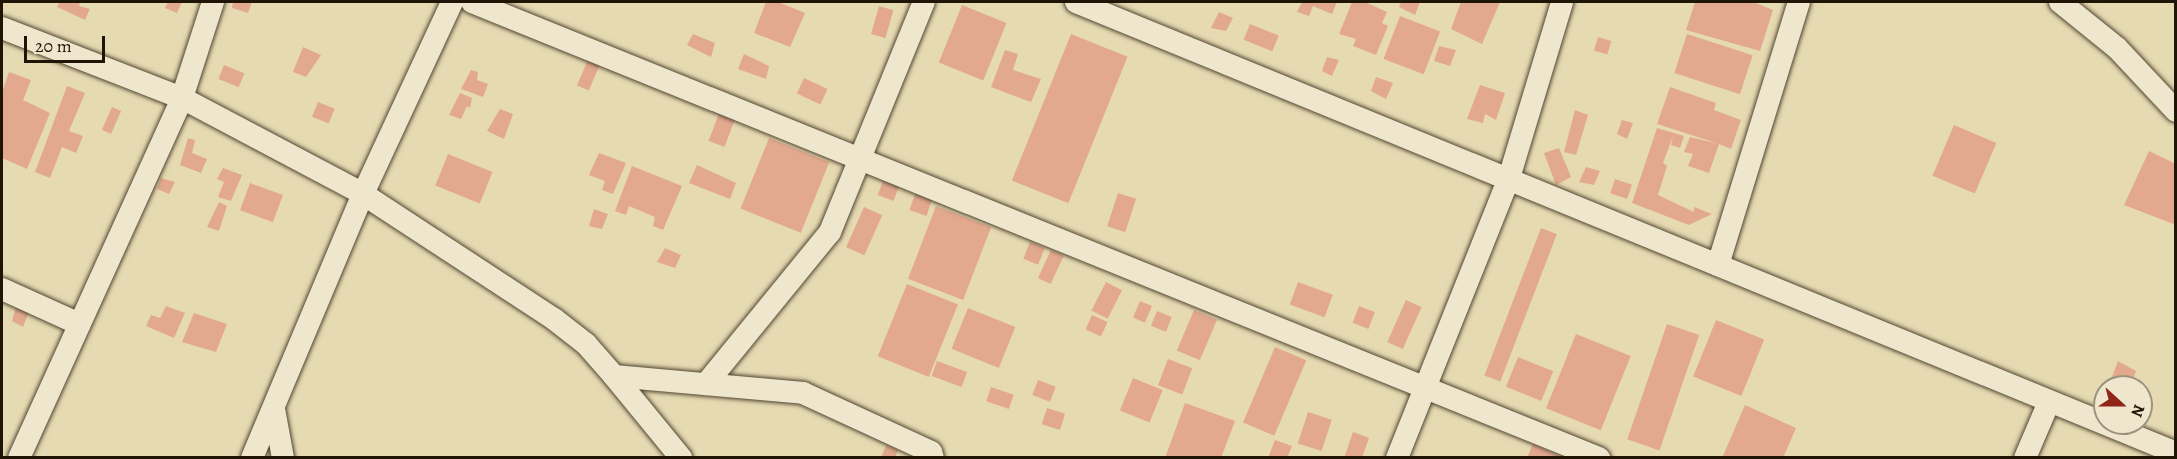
<!DOCTYPE html>
<style>
body{margin:0}
#map{position:relative;width:2177px;height:459px;overflow:hidden;background:#e6dab2;font-family:Alegreya,serif}
div>[style]{position:absolute}
.building>*{inset:0;background:#e3a98f;transform-origin:0 0}
.roads{filter:drop-shadow(0 0 2px #514632) drop-shadow(0 0 2px #514632)}
.street>*{height:22px;margin:-11px;padding:0 11px;transform-origin:11px;border-radius:11px;background:#efe7cd}
span{translate:-50% -50%;white-space:nowrap;text-align:center;line-height:1.15;-webkit-text-stroke:4.5px #efe7cd;paint-order:stroke}
.frame{position:absolute;inset:0;border:3px solid #1f1507;pointer-events:none}
.north{position:absolute;left:2093px;top:375px;width:60px;height:60px;box-sizing:border-box;background:#efe7cd;border:2px solid #9c937e;border-radius:50%;rotate:111deg;font-size:16px;font-weight:700;line-height:24px;text-align:center;color:#1f1507}
.north::after{content:'';display:block;margin:auto;width:21px;height:27px;background:#8f2418;clip-path:polygon(50% 0,100% 100%,50% 72%,0 100%)}
.scale{position:absolute;left:24px;top:36px;width:81px;height:27px;box-sizing:border-box;border:3px solid #1f1507;border-top:0;padding-left:8px;font-size:18px;line-height:21px;white-space:nowrap;color:#1f1507;-webkit-text-stroke:4px #efe7cd;paint-order:stroke}
</style>
<div id="map">
<div class="building">
<div style="clip-path:polygon(60px 2px,80px 2px,79px 6px,90px 9px,85px 20px,57px 7px)"></div>
<div style="clip-path:polygon(168px 2px,182px 2px,177px 13px,165px 8px)"></div>
<div style="clip-path:polygon(233px 2px,252px 2px,248px 13px,232px 8px)"></div>
<div style="clip-path:polygon(766px 2px,778px 2px,805px 13px,790px 47px,754px 33px)"></div>
<div style="clip-path:polygon(1302px 2px,1337px 2px,1332px 14px,1313px 6px,1309px 16px,1297px 12px)"></div>
<div style="clip-path:polygon(1352px 2px,1365px 2px,1387px 12px,1382px 23px,1388px 26px,1376px 55px,1353px 46px,1356px 39px,1339px 34px)"></div>
<div style="clip-path:polygon(1401px 2px,1420px 2px,1415px 15px,1399px 7px)"></div>
<div style="clip-path:polygon(1461px 2px,1500px 2px,1482px 44px,1451px 29px)"></div>
<div style="clip-path:polygon(1695px 2px,1753px 2px,1773px 10px,1760px 51px,1686px 30px)"></div>
<div style="left:962px;top:5px;width:48px;height:62px;rotate:22deg"></div>
<div style="left:879px;top:6px;width:15px;height:29px;rotate:16deg"></div>
<div style="clip-path:polygon(1219px 12px,1233px 18px,1226px 31px,1211px 28px)"></div>
<div style="left:1400px;top:16px;width:43px;height:46px;rotate:21deg"></div>
<div style="left:1250px;top:24px;width:31px;height:17px;rotate:22deg"></div>
<div style="clip-path:polygon(693px 34px,715px 43px,711px 57px,687px 45px)"></div>
<div style="left:1071px;top:34px;width:61px;height:158px;rotate:22deg"></div>
<div style="left:1687px;top:34px;width:69px;height:41px;rotate:18deg"></div>
<div style="left:1598px;top:37px;width:14px;height:14px;rotate:17deg"></div>
<div style="clip-path:polygon(1439px 46px,1456px 50px,1450px 66px,1434px 61px)"></div>
<div style="clip-path:polygon(303px 47px,321px 55px,306px 77px,293px 72px)"></div>
<div style="clip-path:polygon(1005px 50px,1018px 54px,1013px 70px,1041px 79px,1031px 102px,991px 87px)"></div>
<div style="clip-path:polygon(744px 54px,769px 66px,766px 79px,738px 69px)"></div>
<div style="left:589px;top:57px;width:13px;height:31px;rotate:23deg"></div>
<div style="clip-path:polygon(1327px 57px,1339px 60px,1332px 76px,1322px 71px)"></div>
<div style="left:224px;top:65px;width:22px;height:15px;rotate:22deg"></div>
<div style="clip-path:polygon(471px 70px,478px 72px,477px 80px,488px 84px,483px 97px,461px 89px)"></div>
<div style="clip-path:polygon(9px 72px,31px 80px,23px 100px,50px 113px,27px 169px,2px 158px,2px 92px)"></div>
<div style="clip-path:polygon(1376px 77px,1393px 83px,1386px 99px,1371px 91px)"></div>
<div style="left:804px;top:78px;width:26px;height:17px;rotate:25deg"></div>
<div style="clip-path:polygon(1480px 85px,1505px 93px,1496px 120px,1485px 114px,1483px 123px,1467px 119px)"></div>
<div style="clip-path:polygon(67px 86px,85px 93px,69px 131px,83px 136px,76px 153px,62px 147px,50px 178px,35px 172px)"></div>
<div style="clip-path:polygon(1670px 87px,1716px 103px,1714px 110px,1741px 120px,1731px 149px,1719px 144px,1709px 173px,1688px 166px,1693px 154px,1684px 152px,1690px 137px,1719px 144px,1657px 124px)"></div>
<div style="clip-path:polygon(460px 93px,472px 98px,470px 108px,467px 106px,461px 119px,449px 115px)"></div>
<div style="left:318px;top:102px;width:18px;height:16px;rotate:22deg"></div>
<div style="left:112px;top:107px;width:10px;height:25px;rotate:24deg"></div>
<div style="clip-path:polygon(500px 109px,513px 114px,504px 139px,487px 131px)"></div>
<div style="clip-path:polygon(1575px 110px,1588px 115px,1576px 155px,1564px 152px)"></div>
<div style="left:720px;top:111px;width:17px;height:32px;rotate:21deg"></div>
<div style="clip-path:polygon(1622px 120px,1633px 123px,1627px 139px,1617px 134px)"></div>
<div style="left:1954px;top:125px;width:46px;height:55px;rotate:23deg"></div>
<div style="clip-path:polygon(1657px 128px,1684px 136px,1680px 148px,1671px 145px,1673px 136px,1663px 163px,1667px 166px,1658px 195px,1694px 212px,1694px 207px,1712px 214px,1689px 225px,1632px 203px)"></div>
<div style="clip-path:polygon(188px 138px,195px 140px,192px 153px,207px 159px,201px 173px,180px 165px)"></div>
<div style="left:769px;top:138px;width:65px;height:76px;rotate:22deg"></div>
<div style="clip-path:polygon(1559px 148px,1571px 177px,1556px 185px,1544px 153px)"></div>
<div style="clip-path:polygon(2149px 151px,2176px 164px,2176px 225px,2124px 205px)"></div>
<div style="clip-path:polygon(599px 153px,626px 163px,613px 194px,602px 190px,605px 181px,589px 175px)"></div>
<div style="left:448px;top:154px;width:48px;height:34px;rotate:22deg"></div>
<div style="clip-path:polygon(697px 165px,736px 183px,730px 199px,689px 183px)"></div>
<div style="clip-path:polygon(632px 166px,682px 186px,663px 230px,653px 226px,655px 217px,629px 206px,626px 215px,615px 211px)"></div>
<div style="clip-path:polygon(1586px 167px,1600px 171px,1594px 185px,1579px 182px)"></div>
<div style="clip-path:polygon(223px 168px,242px 175px,231px 201px,218px 197px,224px 182px,217px 179px)"></div>
<div style="clip-path:polygon(161px 178px,175px 182px,169px 194px,157px 189px)"></div>
<div style="left:1615px;top:179px;width:18px;height:15px;rotate:19deg"></div>
<div style="left:883px;top:181px;width:17px;height:15px;rotate:21deg"></div>
<div style="left:250px;top:183px;width:35px;height:29px;rotate:20deg"></div>
<div style="left:1118px;top:193px;width:19px;height:35px;rotate:18deg"></div>
<div style="left:915px;top:194px;width:18px;height:17px;rotate:19deg"></div>
<div style="clip-path:polygon(219px 202px,227px 206px,219px 231px,207px 227px)"></div>
<div style="left:936px;top:206px;width:59px;height:78px;rotate:21deg"></div>
<div style="left:864px;top:207px;width:20px;height:44px;rotate:24deg"></div>
<div style="clip-path:polygon(594px 209px,608px 214px,602px 229px,589px 226px)"></div>
<div style="left:1541px;top:228px;width:17px;height:158px;rotate:21deg"></div>
<div style="left:1030px;top:242px;width:16px;height:18px;rotate:22deg"></div>
<div style="clip-path:polygon(665px 248px,681px 255px,675px 268px,657px 262px)"></div>
<div style="left:1051px;top:250px;width:14px;height:31px;rotate:25deg"></div>
<div style="left:1106px;top:282px;width:18px;height:32px;rotate:27deg"></div>
<div style="left:1298px;top:282px;width:37px;height:24px;rotate:20deg"></div>
<div style="left:907px;top:284px;width:55px;height:78px;rotate:22deg"></div>
<div style="left:1406px;top:300px;width:17px;height:46px;rotate:24deg"></div>
<div style="left:1140px;top:301px;width:13px;height:18px;rotate:23deg"></div>
<div style="clip-path:polygon(166px 306px,185px 313px,174px 338px,146px 326px,151px 315px,160px 318px)"></div>
<div style="left:1359px;top:306px;width:17px;height:18px;rotate:21deg"></div>
<div style="clip-path:polygon(16px 307px,29px 312px,23px 327px,12px 321px)"></div>
<div style="left:968px;top:308px;width:51px;height:44px;rotate:22deg"></div>
<div style="left:1194px;top:310px;width:25px;height:44px;rotate:23deg"></div>
<div style="left:1157px;top:311px;width:16px;height:16px;rotate:22deg"></div>
<div style="clip-path:polygon(194px 313px,227px 324px,216px 352px,182px 342px)"></div>
<div style="left:1092px;top:315px;width:17px;height:16px;rotate:24deg"></div>
<div style="left:1716px;top:320px;width:52px;height:61px;rotate:22deg"></div>
<div style="left:1667px;top:324px;width:34px;height:122px;rotate:19deg"></div>
<div style="left:1576px;top:334px;width:59px;height:80px;rotate:22deg"></div>
<div style="left:1275px;top:347px;width:34px;height:82px;rotate:23deg"></div>
<div style="left:1518px;top:357px;width:38px;height:32px;rotate:22deg"></div>
<div style="left:1168px;top:359px;width:26px;height:28px;rotate:21deg"></div>
<div style="left:937px;top:361px;width:32px;height:16px;rotate:20deg"></div>
<div style="clip-path:polygon(2118px 361px,2136px 371px,2130px 387px,2109px 385px)"></div>
<div style="left:1133px;top:378px;width:32px;height:35px;rotate:22deg"></div>
<div style="left:1038px;top:380px;width:19px;height:16px;rotate:21deg"></div>
<div style="left:991px;top:387px;width:24px;height:15px;rotate:19deg"></div>
<div style="clip-path:polygon(1185px 403px,1235px 421px,1221px 458px,1165px 458px)"></div>
<div style="clip-path:polygon(1745px 405px,1796px 428px,1783px 458px,1722px 458px)"></div>
<div style="left:1047px;top:408px;width:19px;height:17px;rotate:18deg"></div>
<div style="left:1308px;top:412px;width:25px;height:33px;rotate:18deg"></div>
<div style="clip-path:polygon(1353px 432px,1369px 438px,1362px 458px,1344px 458px)"></div>
<div style="clip-path:polygon(1275px 440px,1292px 446px,1287px 458px,1268px 458px)"></div>
<div style="clip-path:polygon(1533px 444px,1563px 458px,1527px 458px)"></div>
<div style="clip-path:polygon(886px 445px,898px 450px,895px 458px,881px 458px)"></div>
</div>
<div class="roads">
<div class="street">
<div style="left:472px;top:2px;width:1216px;rotate:22.03deg"></div>
<div style="left:1076px;top:2px;width:1189px;rotate:22.29deg"></div>
<div style="left:2060px;top:2px;width:73px;rotate:38.9deg"></div>
<div style="left:2117px;top:48px;width:86px;rotate:46.9deg"></div>
<div style="left:2px;top:28px;width:193px;rotate:21.3deg"></div>
<div style="left:182px;top:98px;width:205px;rotate:27.9deg"></div>
<div style="left:363px;top:194px;width:228px;rotate:33.2deg"></div>
<div style="left:554px;top:319px;width:41px;rotate:38deg"></div>
<div style="left:586px;top:344px;width:43px;rotate:48.8deg"></div>
<div style="left:614px;top:376px;width:190px;rotate:5.1deg"></div>
<div style="left:803px;top:393px;width:141px;rotate:24.7deg"></div>
<div style="left:931px;top:452px;width:6px;rotate:72deg"></div>
<div style="left:1718px;top:265px;width:275px;rotate:-72.9deg"></div>
<div style="left:2px;top:289px;width:85px;rotate:24.4deg"></div>
<div style="left:614px;top:376px;width:106px;rotate:50.7deg"></div>
<div style="left:706px;top:384px;width:196px;rotate:-50.8deg"></div>
<div style="left:830px;top:232px;width:248px;rotate:-67.8deg"></div>
<div style="left:274px;top:409px;width:50px;rotate:79.6deg"></div>
<div style="left:19px;top:458px;width:395px;rotate:-65.6deg"></div>
<div style="left:182px;top:98px;width:101px;rotate:-72.1deg"></div>
<div style="left:252px;top:458px;width:286px;rotate:-67.2deg"></div>
<div style="left:363px;top:194px;width:212px;rotate:-65.1deg"></div>
<div style="left:1397px;top:458px;width:302px;rotate:-68.2deg"></div>
<div style="left:1509px;top:178px;width:184px;rotate:-73.2deg"></div>
<div style="left:2025px;top:458px;width:61px;rotate:-66.8deg"></div>
</div>
</div>
<div class="frame"></div>
<div class="north">N</div>
<div class="scale">20 m</div>
</div>
